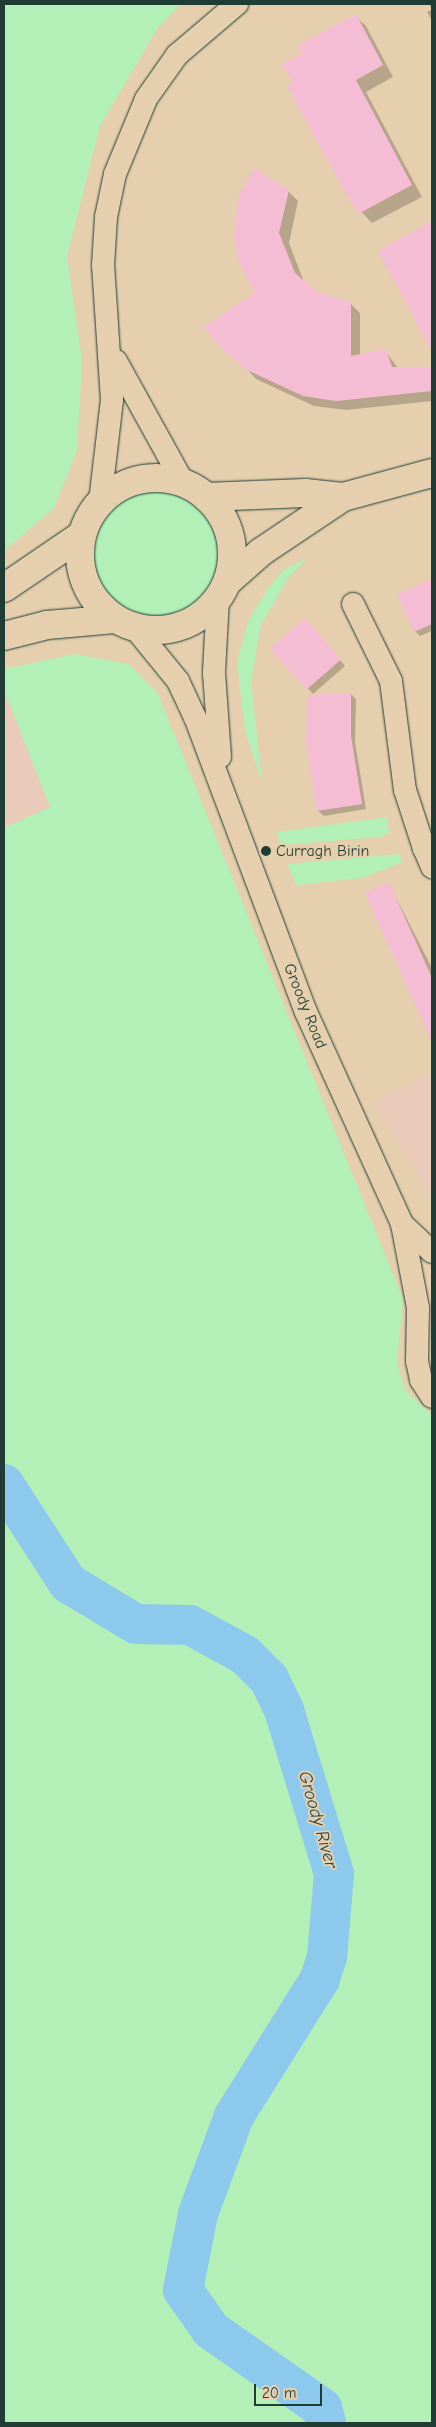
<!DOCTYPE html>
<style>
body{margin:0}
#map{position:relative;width:436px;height:2427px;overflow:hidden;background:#e5cfae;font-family:"Comic Neue",sans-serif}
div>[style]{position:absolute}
.built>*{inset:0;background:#eacab9}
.green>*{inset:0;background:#b2f0b8}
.round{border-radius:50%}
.shadow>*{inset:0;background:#0003}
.river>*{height:40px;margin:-20px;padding:0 20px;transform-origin:20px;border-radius:20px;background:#8dc9ed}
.building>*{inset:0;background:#f4bdd3;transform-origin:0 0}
.roads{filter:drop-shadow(0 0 1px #1f3d34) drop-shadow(0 0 1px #1f3d34)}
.minor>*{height:22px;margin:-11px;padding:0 11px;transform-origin:11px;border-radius:11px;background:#e5cfae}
.major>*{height:28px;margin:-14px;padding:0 14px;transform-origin:14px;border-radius:14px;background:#e5cfae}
.major>.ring{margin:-14px;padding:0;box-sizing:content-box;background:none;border:28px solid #e5cfae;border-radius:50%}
.dots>*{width:14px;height:14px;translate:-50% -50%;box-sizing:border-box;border:2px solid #e5cfae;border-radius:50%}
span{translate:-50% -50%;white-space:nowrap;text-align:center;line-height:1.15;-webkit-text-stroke:4px #e5cfae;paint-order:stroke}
.poi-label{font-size:16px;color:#1f3d34}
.left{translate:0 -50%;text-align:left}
.street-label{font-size:16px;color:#1f3d34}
.water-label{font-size:18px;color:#24443d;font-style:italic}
.frame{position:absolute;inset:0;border:5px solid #1f3d34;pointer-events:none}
.scale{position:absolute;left:254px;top:2384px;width:68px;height:22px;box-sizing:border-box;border:2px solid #1f3d34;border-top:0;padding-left:6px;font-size:15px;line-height:18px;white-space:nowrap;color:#1f3d34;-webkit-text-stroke:4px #e5cfae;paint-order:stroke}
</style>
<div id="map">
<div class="built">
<div style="clip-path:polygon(4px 690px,50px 807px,4px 828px)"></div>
<div style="clip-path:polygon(432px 1072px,432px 1200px,374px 1102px)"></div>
</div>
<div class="green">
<div style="clip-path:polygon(4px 4px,181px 4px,157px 29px,100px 126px,67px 256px,82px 360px,77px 451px,54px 508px,4px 551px)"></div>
<div class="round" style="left:91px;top:489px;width:128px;height:128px"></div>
<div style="clip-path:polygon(307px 558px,288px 578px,261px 625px,251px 681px,262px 782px,245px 731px,237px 662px,248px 622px,267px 589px,285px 569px)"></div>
<div style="clip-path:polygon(75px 654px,129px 664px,158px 694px,403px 1299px,397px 1362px,405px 1390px,432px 1415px,432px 2423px,4px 2423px,4px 828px,50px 807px,4px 690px,4px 669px)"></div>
<div style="clip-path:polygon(387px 817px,389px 833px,380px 837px,281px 845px,276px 832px)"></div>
<div style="clip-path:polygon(400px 854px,402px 862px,362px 878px,296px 885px,287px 864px)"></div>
</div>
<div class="shadow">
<div style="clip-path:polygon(429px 4px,432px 4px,432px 21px,427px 12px,432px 9px)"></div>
<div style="clip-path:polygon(355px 16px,366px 26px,393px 77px,366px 92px,422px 197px,372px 223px,352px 202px,294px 83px,304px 54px)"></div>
<div style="clip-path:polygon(288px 191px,298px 201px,289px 243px,304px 282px,317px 293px,350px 303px,360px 313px,360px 355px,385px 351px,398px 368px,432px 368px,432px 401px,346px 410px,314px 406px,256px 379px,246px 368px,256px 293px)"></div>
<div style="clip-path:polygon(430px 224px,432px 226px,432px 349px,380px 251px)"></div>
<div style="clip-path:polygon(430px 581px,432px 631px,420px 636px,415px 631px)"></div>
<div style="clip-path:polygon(310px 625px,345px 666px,313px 694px,272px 649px)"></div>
<div style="clip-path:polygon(351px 694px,356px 699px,355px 742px,366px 809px,324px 816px,318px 811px)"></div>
<div style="clip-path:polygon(389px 884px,432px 968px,432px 1039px,366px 894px)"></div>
</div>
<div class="river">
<div style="left:4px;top:1484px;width:118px;rotate:57.1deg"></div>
<div style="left:68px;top:1583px;width:79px;rotate:31.1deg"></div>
<div style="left:136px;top:1624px;width:54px;rotate:1.1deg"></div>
<div style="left:190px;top:1625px;width:63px;rotate:28.6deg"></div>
<div style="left:245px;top:1655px;width:34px;rotate:45deg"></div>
<div style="left:269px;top:1679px;width:34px;rotate:64deg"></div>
<div style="left:284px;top:1710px;width:171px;rotate:73deg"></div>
<div style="left:334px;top:1874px;width:83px;rotate:94.8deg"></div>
<div style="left:327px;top:1957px;width:23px;rotate:108deg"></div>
<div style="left:320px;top:1979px;width:162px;rotate:122.1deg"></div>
<div style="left:234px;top:2116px;width:104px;rotate:110.2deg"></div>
<div style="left:198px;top:2214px;width:77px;rotate:101.2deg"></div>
<div style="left:183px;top:2290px;width:49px;rotate:55deg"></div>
<div style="left:211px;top:2330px;width:136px;rotate:35.1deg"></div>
<div style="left:322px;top:2408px;width:16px;rotate:75deg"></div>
</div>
<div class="building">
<div style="clip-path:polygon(356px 14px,383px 65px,356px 80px,412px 185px,360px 213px,351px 203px,287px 86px,293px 83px,282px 64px,302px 53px,298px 45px)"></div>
<div style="clip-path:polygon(254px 168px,289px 190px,279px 233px,295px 273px,317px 292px,351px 302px,351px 356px,386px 349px,392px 367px,432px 367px,432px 391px,336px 401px,303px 396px,245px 369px,220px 347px,204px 327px,254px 293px,238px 259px,234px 238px,239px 196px)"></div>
<div style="clip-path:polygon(432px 221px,432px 352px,378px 251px)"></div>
<div style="clip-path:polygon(432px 579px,432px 624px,414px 632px,397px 594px)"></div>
<div style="left:305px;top:618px;width:55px;height:46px;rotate:49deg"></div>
<div style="clip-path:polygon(351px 693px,351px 736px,362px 804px,317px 811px,306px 743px,307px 695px)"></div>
<div style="clip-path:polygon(389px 882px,432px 978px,432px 1042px,365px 893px)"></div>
</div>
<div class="roads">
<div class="minor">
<div style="left:116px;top:361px;width:141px;rotate:61.1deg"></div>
<div style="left:100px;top:502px;width:103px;rotate:-83.3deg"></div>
<div style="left:112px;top:400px;width:135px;rotate:-93.8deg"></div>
<div style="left:103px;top:265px;width:48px;rotate:-86.4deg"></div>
<div style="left:106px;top:217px;width:44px;rotate:-78.2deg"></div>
<div style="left:115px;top:174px;width:81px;rotate:-67.5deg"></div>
<div style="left:146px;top:99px;width:54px;rotate:-54.8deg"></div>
<div style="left:177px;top:55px;width:79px;rotate:-40.4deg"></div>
<div style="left:218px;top:598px;width:75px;rotate:93.1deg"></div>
<div style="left:214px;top:673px;width:84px;rotate:85.9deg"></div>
<div style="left:353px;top:604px;width:86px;rotate:63.7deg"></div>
<div style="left:391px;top:681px;width:110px;rotate:82.7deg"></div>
<div style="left:405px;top:790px;width:61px;rotate:71.9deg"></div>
<div style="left:134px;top:627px;width:70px;rotate:50.8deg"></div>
<div style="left:178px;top:681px;width:40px;rotate:65deg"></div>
<div style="left:195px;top:717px;width:315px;rotate:69.4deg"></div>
<div style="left:306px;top:1012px;width:233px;rotate:65.6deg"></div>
<div style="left:402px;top:1224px;width:86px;rotate:79.2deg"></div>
<div style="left:418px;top:1308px;width:53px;rotate:91.1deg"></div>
<div style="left:417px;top:1361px;width:19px;rotate:78deg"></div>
<div style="left:421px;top:1380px;width:20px;rotate:57deg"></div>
<div style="left:432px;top:845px;width:9px;rotate:159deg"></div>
<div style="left:424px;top:848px;width:21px;rotate:67deg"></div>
<div style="left:402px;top:1224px;width:41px;rotate:43deg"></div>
</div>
<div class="major">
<div class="ring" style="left:80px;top:478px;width:124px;height:124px"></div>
<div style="left:206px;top:497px;width:99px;rotate:-2.3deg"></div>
<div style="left:305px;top:493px;width:38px;rotate:6deg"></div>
<div style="left:227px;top:582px;width:45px;rotate:-41.4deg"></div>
<div style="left:261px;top:552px;width:99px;rotate:-33.9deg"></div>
<div style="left:343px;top:497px;width:92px;rotate:-15.1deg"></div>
<div style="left:4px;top:588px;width:94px;rotate:-34.2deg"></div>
<div style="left:4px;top:636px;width:44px;rotate:-14.3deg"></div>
<div style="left:47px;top:625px;width:68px;rotate:-5deg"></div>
</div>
</div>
<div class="dots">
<div style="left:266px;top:851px;background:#1f3d34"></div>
</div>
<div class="poi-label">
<span class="left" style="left:276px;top:851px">Curragh Birin</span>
</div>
<div class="street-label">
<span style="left:305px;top:1006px;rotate:68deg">Groody Road</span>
</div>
<div class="water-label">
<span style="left:317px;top:1820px;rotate:74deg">Groody River</span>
</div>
<div class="frame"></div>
<div class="scale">20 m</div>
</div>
